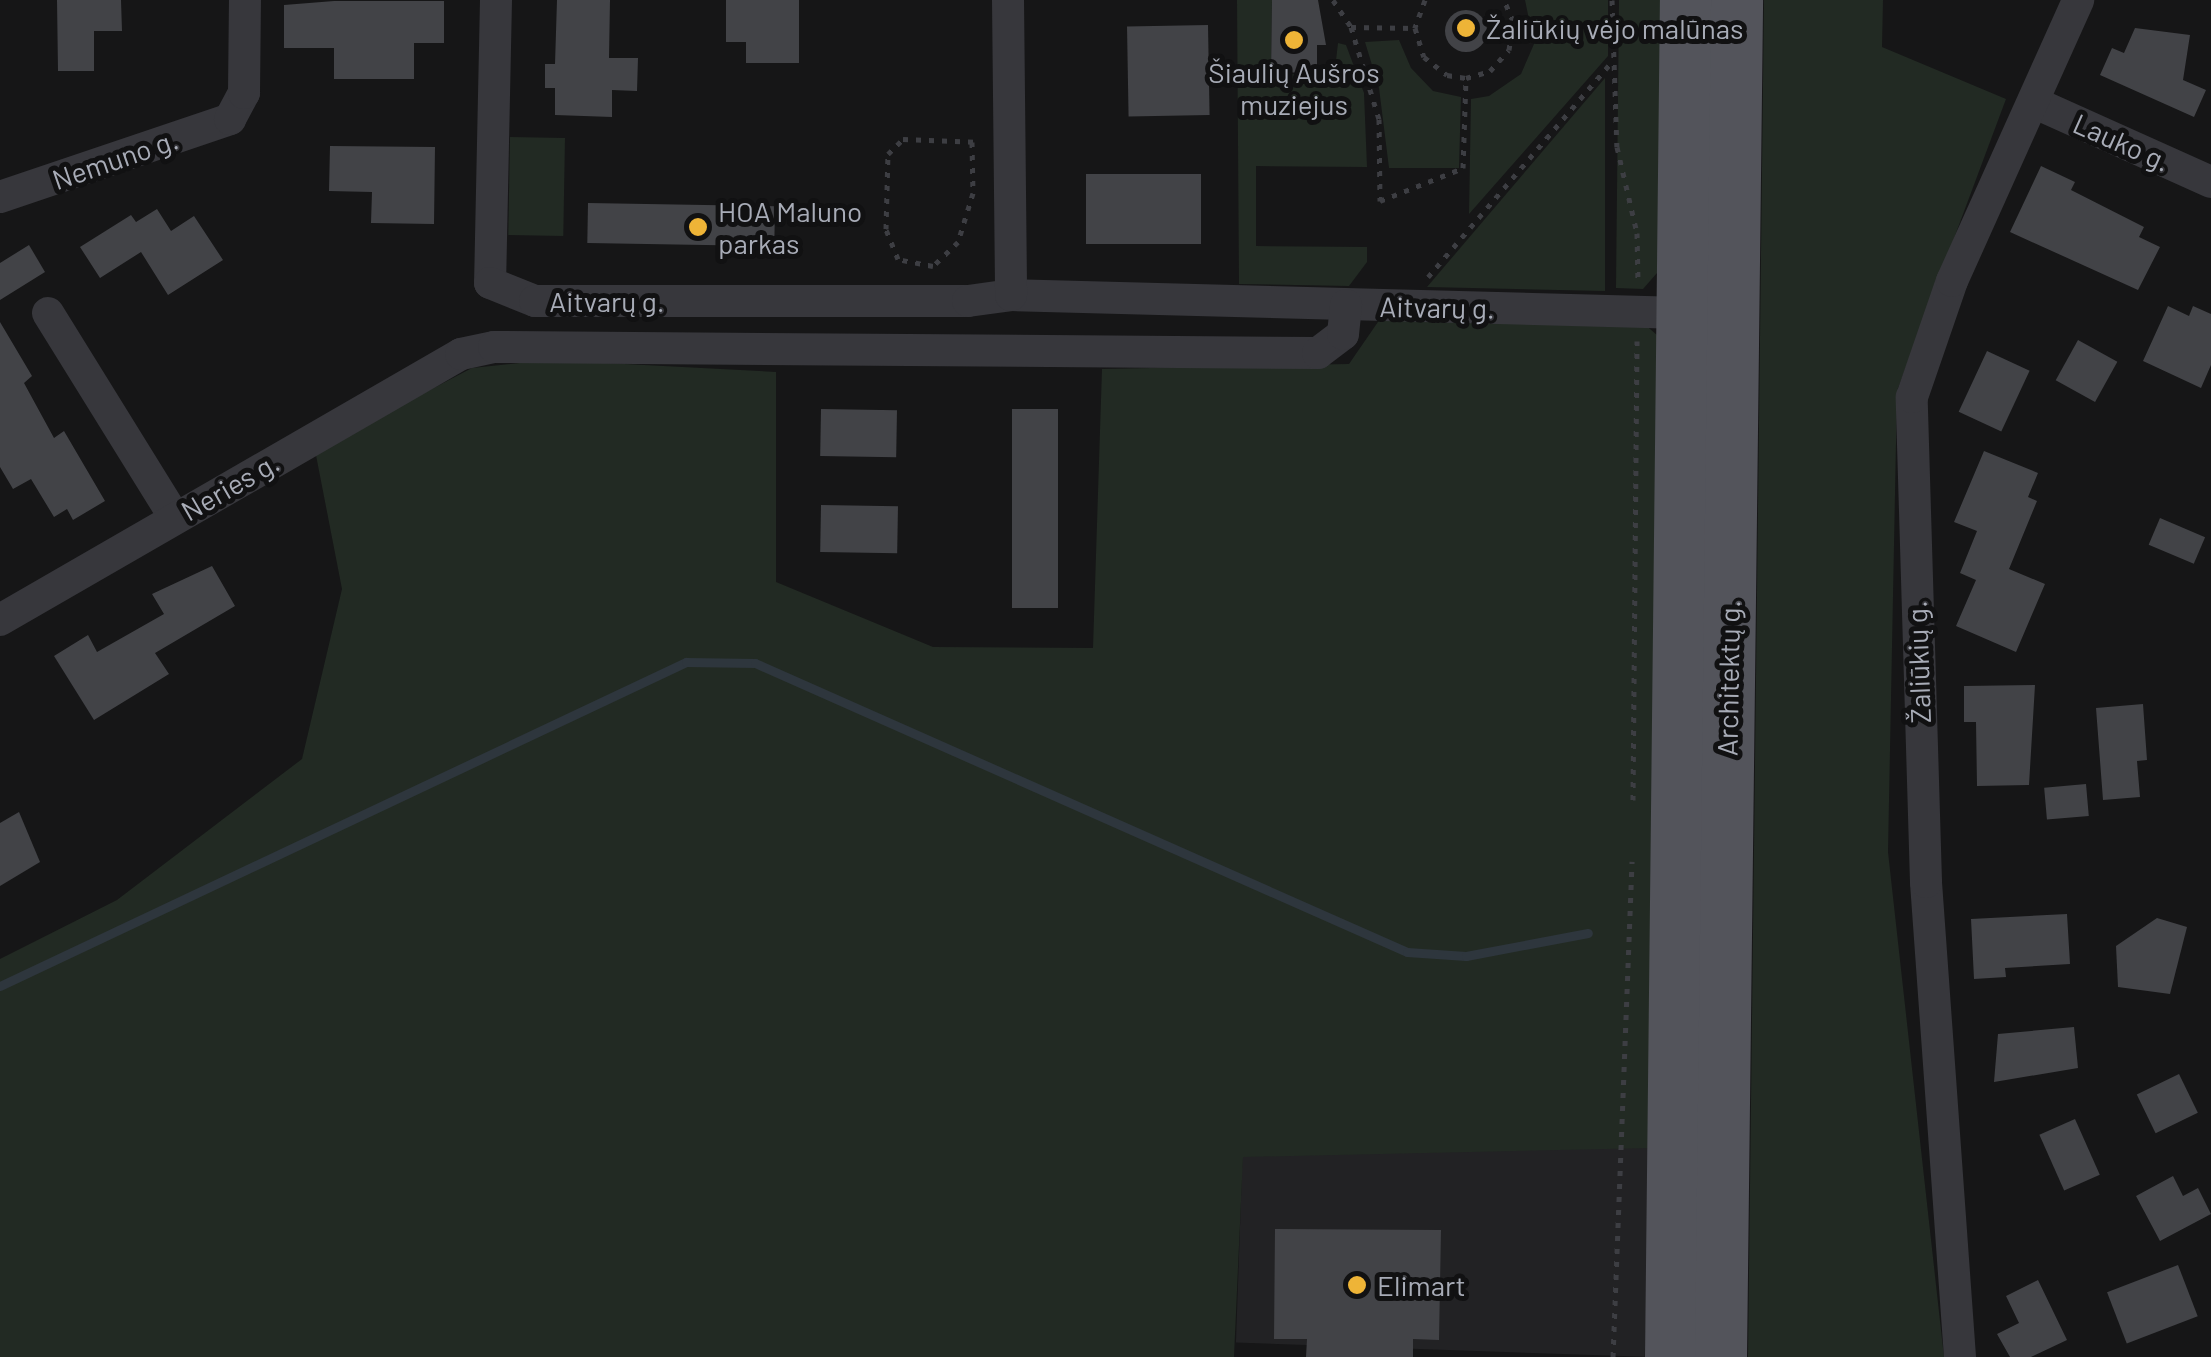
<!DOCTYPE html>
<meta charset="utf-8">
<style>
body{margin:0}
#map{position:relative;width:2211px;height:1357px;overflow:hidden;background:#161617;font-family:Barlow,sans-serif}
div>[style]{position:absolute}
.built>*{inset:0;background:#222224;transform-origin:0 0}
.green>*{inset:0;background:#222a23;transform-origin:0 0}
.stream>*{height:9px;margin:-4.5px;padding:0 4.5px;transform-origin:4.5px;border-radius:4.5px;background:#2e363d}
.building>*{inset:0;background:#424347;transform-origin:0 0}
.round{border-radius:50%}
.path>*{height:5px;margin-top:-2.5px;transform-origin:0;background:repeating-linear-gradient(90deg,#3d3e43 0 5px,transparent 0 13px)}
.minor>*{height:32px;margin:-16px;padding:0 16px;transform-origin:16px;border-radius:16px;background:#37373c}
.primary>*{height:52px;margin:-26px;padding:0 26px;transform-origin:26px;border-radius:26px;background:#53545b}
.dots>*{width:28px;height:28px;translate:-50% -50%;box-sizing:border-box;border:5px solid #111112;border-radius:50%}
span{translate:-50% -50%;white-space:nowrap;text-align:center;line-height:1.15;-webkit-text-stroke:10px #111112;paint-order:stroke}
.poi-label{font-size:28px;color:#a8acb7}
.left{translate:0 -50%;text-align:left}
.street-label{font-size:28px;color:#a8acb7}
</style>
<div id="map">
<div class="built">
<div style="left:1652px;top:1148px;width:209px;height:409px;rotate:92deg"></div>
</div>
<div class="green">
<div style="clip-path:polygon(1237px 0,1272px 0,1271px 72px,1334px 78px,1338px 43px,1346px 45px,1364px 93px,1367px 167px,1256px 166px,1256px 246px,1367px 247px,1367px 262px,1349px 286px,1239px 284px)"></div>
<div style="clip-path:polygon(1525px 0,1608px 0,1608px 56px,1469px 214px,1471px 99px,1489px 96px,1521px 74px,1534px 44px)"></div>
<div style="clip-path:polygon(1619px 0,1666px 0,1664px 265px,1643px 289px,1616px 288px)"></div>
<div style="clip-path:polygon(1764px 0,1883px 0,1882px 47px,2006px 99px,1897px 391px,1888px 852px,1944px 1357px,1748px 1357px)"></div>
<div style="clip-path:polygon(1399px 40px,1411px 68px,1433px 91px,1461px 97px,1459px 168px,1389px 168px,1379px 88px,1365px 42px)"></div>
<div style="clip-path:polygon(1605px 78px,1605px 291px,1427px 287px)"></div>
<div style="left:510px;top:137px;width:55px;height:98px;rotate:1deg"></div>
<div style="clip-path:polygon(1380px 319px,1643px 323px,1664px 341px,1652px 1148px,1243px 1157px,1234px 1357px,0 1357px,0 959px,117px 900px,302px 759px,342px 589px,315px 450px,472px 368px,548px 360px,776px 372px,776px 582px,933px 647px,1093px 648px,1102px 369px,1349px 364px)"></div>
</div>
<div class="stream">
<div style="left:0;top:986px;width:759px;rotate:-25.28deg"></div>
<div style="left:686px;top:662px;width:69px;rotate:0.8deg"></div>
<div style="left:755px;top:663px;width:713px;rotate:23.91deg"></div>
<div style="left:1407px;top:952px;width:59px;rotate:3.9deg"></div>
<div style="left:1466px;top:956px;width:124px;rotate:-10.7deg"></div>
</div>
<div class="building">
<div style="clip-path:polygon(57px 0,121px 0,122px 31px,94px 31px,94px 71px,58px 71px)"></div>
<div style="clip-path:polygon(557px 0,610px 0,609px 58px,638px 58px,637px 91px,612px 90px,612px 117px,555px 115px,555px 88px,545px 88px,545px 64px,555px 64px)"></div>
<div style="clip-path:polygon(726px 0,799px 0,799px 63px,746px 63px,746px 42px,726px 42px)"></div>
<div style="clip-path:polygon(1272px 0,1318px 0,1326px 45px,1317px 45px,1317px 73px,1271px 72px)"></div>
<div style="clip-path:polygon(334px 1px,444px 1px,444px 43px,414px 43px,414px 79px,334px 79px,334px 48px,284px 48px,284px 5px)"></div>
<div class="round" style="left:1445px;top:10px;width:42px;height:42px"></div>
<div style="left:1208px;top:25px;width:90px;height:81px;rotate:89deg"></div>
<div style="clip-path:polygon(2135px 28px,2190px 35px,2183px 80px,2206px 90px,2194px 117px,2100px 75px,2112px 48px,2124px 53px)"></div>
<div style="clip-path:polygon(330px 146px,435px 147px,434px 224px,371px 223px,372px 192px,329px 191px)"></div>
<div style="clip-path:polygon(2041px 166px,2075px 182px,2071px 190px,2144px 227px,2139px 237px,2160px 247px,2138px 290px,2010px 232px)"></div>
<div style="left:1086px;top:174px;width:115px;height:70px"></div>
<div style="left:588px;top:203px;width:187px;height:40px;rotate:1deg"></div>
<div style="clip-path:polygon(157px 209px,171px 231px,194px 216px,223px 260px,168px 295px,141px 252px,100px 278px,80px 247px,131px 215px,136px 222px)"></div>
<div style="clip-path:polygon(29px 245px,45px 272px,0 300px,0 263px)"></div>
<div style="clip-path:polygon(2168px 306px,2189px 316px,2193px 306px,2211px 314px,2211px 365px,2201px 388px,2143px 361px)"></div>
<div style="clip-path:polygon(0 322px,32px 376px,24px 383px,54px 438px,64px 431px,105px 501px,73px 520px,67px 509px,54px 517px,31px 479px,13px 489px,0 467px)"></div>
<div style="left:2078px;top:340px;width:45px;height:46px;rotate:29deg"></div>
<div style="left:1987px;top:351px;width:47px;height:67px;rotate:25deg"></div>
<div style="left:821px;top:409px;width:76px;height:47px;rotate:1deg"></div>
<div style="left:1012px;top:409px;width:46px;height:199px"></div>
<div style="clip-path:polygon(1984px 451px,2038px 473px,2028px 497px,2037px 501px,2009px 569px,2045px 584px,2016px 652px,1956px 626px,1976px 580px,1960px 573px,1977px 531px,1954px 522px)"></div>
<div style="left:821px;top:505px;width:77px;height:47px;rotate:1deg"></div>
<div style="left:2160px;top:518px;width:49px;height:29px;rotate:23deg"></div>
<div style="clip-path:polygon(212px 566px,235px 606px,155px 653px,169px 674px,94px 720px,54px 656px,88px 635px,97px 652px,164px 614px,152px 594px)"></div>
<div style="clip-path:polygon(2035px 685px,2029px 785px,1977px 786px,1976px 722px,1964px 722px,1964px 686px)"></div>
<div style="clip-path:polygon(2143px 704px,2147px 760px,2137px 761px,2140px 797px,2103px 800px,2096px 708px)"></div>
<div style="left:2086px;top:784px;width:32px;height:42px;rotate:85deg"></div>
<div style="clip-path:polygon(19px 812px,40px 862px,0 886px,0 823px)"></div>
<div style="clip-path:polygon(2067px 914px,2070px 964px,2005px 968px,2006px 977px,1974px 979px,1971px 919px)"></div>
<div style="clip-path:polygon(2157px 918px,2187px 927px,2170px 994px,2118px 987px,2116px 946px)"></div>
<div style="clip-path:polygon(2074px 1027px,2078px 1068px,1994px 1082px,1998px 1034px)"></div>
<div style="left:2179px;top:1074px;width:43px;height:47px;rotate:64deg"></div>
<div style="left:2075px;top:1119px;width:61px;height:39px;rotate:66deg"></div>
<div style="clip-path:polygon(2173px 1176px,2183px 1196px,2198px 1188px,2211px 1214px,2160px 1241px,2136px 1196px)"></div>
<div style="clip-path:polygon(1275px 1229px,1441px 1230px,1439px 1340px,1413px 1339px,1413px 1357px,1306px 1357px,1307px 1339px,1274px 1339px)"></div>
<div style="left:2178px;top:1265px;width:55px;height:76px;rotate:69deg"></div>
<div style="clip-path:polygon(2038px 1280px,2067px 1340px,2031px 1357px,2010px 1357px,1997px 1334px,2019px 1323px,2006px 1296px)"></div>
</div>
<div class="path">
<div style="left:1333px;top:0;width:32px;rotate:56deg"></div>
<div style="left:1351px;top:27px;width:96px;rotate:73.1deg"></div>
<div style="left:1379px;top:119px;width:82px;rotate:89.3deg"></div>
<div style="left:1380px;top:201px;width:89px;rotate:-21.7deg"></div>
<div style="left:1463px;top:168px;width:90px;rotate:-88.1deg"></div>
<div style="left:1425px;top:0;width:30px;rotate:110deg"></div>
<div style="left:1415px;top:28px;width:30px;rotate:73deg"></div>
<div style="left:1424px;top:57px;width:29px;rotate:38deg"></div>
<div style="left:1447px;top:75px;width:19px;rotate:9deg"></div>
<div style="left:1466px;top:78px;width:25px;rotate:-16deg"></div>
<div style="left:1490px;top:71px;width:28px;rotate:-48deg"></div>
<div style="left:1509px;top:50px;width:29px;rotate:-82deg"></div>
<div style="left:1513px;top:21px;width:23px;rotate:-113deg"></div>
<div style="left:1612px;top:0;width:147px;rotate:88.1deg"></div>
<div style="left:1617px;top:147px;width:88px;rotate:76.9deg"></div>
<div style="left:1637px;top:233px;width:47px;rotate:88.8deg"></div>
<div style="left:1351px;top:27px;width:64px;rotate:0.9deg"></div>
<div style="left:972px;top:142px;width:51px;rotate:88.9deg"></div>
<div style="left:973px;top:193px;width:51px;rotate:107deg"></div>
<div style="left:958px;top:242px;width:35px;rotate:136deg"></div>
<div style="left:933px;top:266px;width:36px;rotate:-169deg"></div>
<div style="left:898px;top:259px;width:32px;rotate:-112deg"></div>
<div style="left:886px;top:229px;width:75px;rotate:-88.5deg"></div>
<div style="left:888px;top:154px;width:21px;rotate:-45deg"></div>
<div style="left:903px;top:139px;width:78px;rotate:2.2deg"></div>
<div style="left:1428px;top:277px;width:282px;rotate:-49.5deg"></div>
<div style="left:1633px;top:800px;width:459px;rotate:-89.5deg"></div>
<div style="left:1613px;top:1357px;width:496px;rotate:-87.8deg"></div>
</div>
<div class="minor">
<div style="left:496px;top:0;width:283px;rotate:91.2deg"></div>
<div style="left:490px;top:283px;width:48px;rotate:21.8deg"></div>
<div style="left:535px;top:301px;width:433px"></div>
<div style="left:968px;top:301px;width:43px;rotate:-7.9deg"></div>
<div style="left:1011px;top:295px;width:672px;rotate:1.53deg"></div>
<div style="left:1008px;top:0;width:295px;rotate:89.4deg"></div>
<div style="left:2033px;top:102px;width:195px;rotate:24.2deg"></div>
<div style="left:0;top:197px;width:243px;rotate:-18.7deg"></div>
<div style="left:230px;top:119px;width:30px;rotate:-62deg"></div>
<div style="left:244px;top:93px;width:93px;rotate:-89.4deg"></div>
<div style="left:48px;top:313px;width:241px;rotate:58.2deg"></div>
<div style="left:0;top:620px;width:532px;rotate:-29.99deg"></div>
<div style="left:461px;top:354px;width:34px;rotate:-12deg"></div>
<div style="left:494px;top:347px;width:824px;rotate:0.42deg"></div>
<div style="left:1318px;top:353px;width:31px;rotate:-37deg"></div>
<div style="left:1343px;top:334px;width:29px;rotate:-84deg"></div>
<div style="left:1960px;top:1357px;width:476px;rotate:-94.1deg"></div>
<div style="left:1926px;top:882px;width:485px;rotate:-91.7deg"></div>
<div style="left:1912px;top:397px;width:123px;rotate:-71deg"></div>
<div style="left:1952px;top:281px;width:308px;rotate:-65.8deg"></div>
</div>
<div class="primary">
<div style="left:1671px;top:1357px;width:1357px;rotate:-89.37deg"></div>
<div style="left:1721px;top:1357px;width:1357px;rotate:-89.32deg"></div>
</div>
<div class="dots">
<div style="left:1466px;top:28px;background:#eeb437"></div>
<div style="left:1294px;top:40px;background:#eeb437"></div>
<div style="left:698px;top:227px;background:#eeb437"></div>
<div style="left:1357px;top:1285px;background:#eeb437"></div>
</div>
<div class="poi-label">
<span class="left" style="left:1486px;top:28px">Žaliūkių vėjo malūnas</span>
<span style="left:1294px;top:88px">Šiaulių Aušros<br>muziejus</span>
<span class="left" style="left:718px;top:227px">HOA Maluno<br>parkas</span>
<span class="left" style="left:1377px;top:1285px">Elimart</span>
</div>
<div class="street-label">
<span style="left:2122px;top:142px;rotate:24deg">Lauko g.</span>
<span style="left:115px;top:159px;rotate:-19deg">Nemuno g.</span>
<span style="left:607px;top:301px">Aitvarų g.</span>
<span style="left:1437px;top:307px;rotate:1deg">Aitvarų g.</span>
<span style="left:230px;top:486px;rotate:-30deg">Neries g.</span>
<span style="left:1918px;top:662px;rotate:-92deg">Žaliūkių g.</span>
<span style="left:1728px;top:678px;rotate:-89deg">Architektų g.</span>
</div>
</div>
